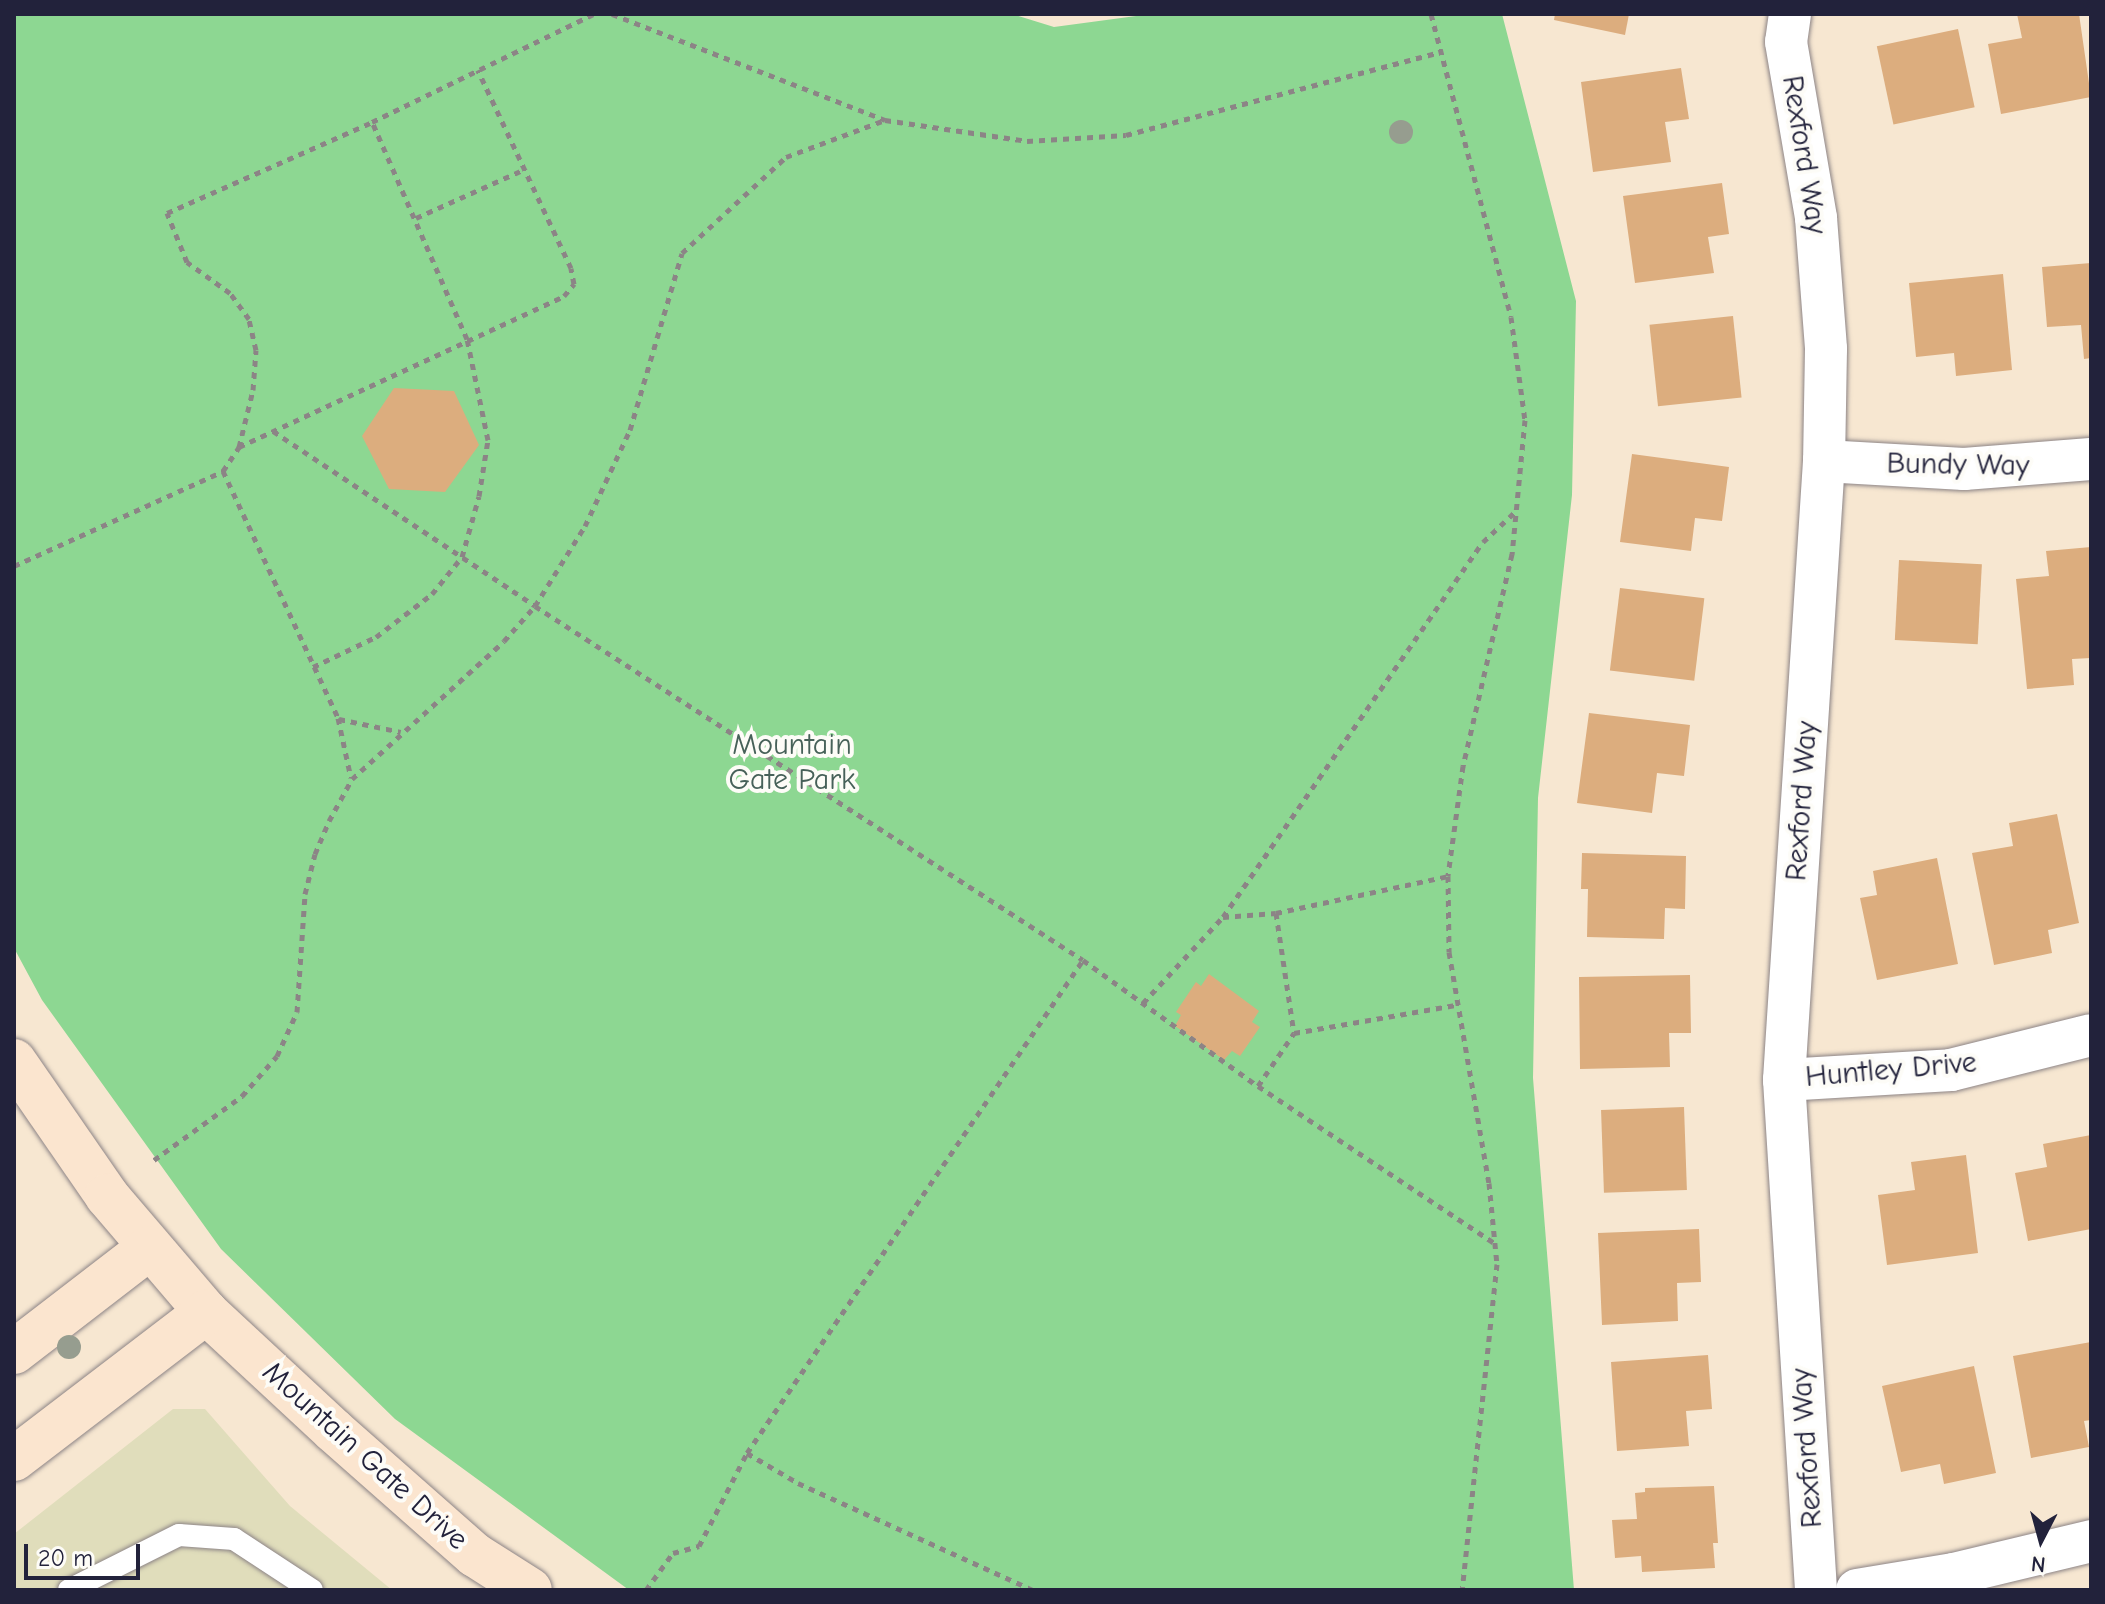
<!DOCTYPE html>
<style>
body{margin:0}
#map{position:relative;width:2105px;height:1604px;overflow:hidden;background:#f7e7d1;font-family:"Comic Neue",sans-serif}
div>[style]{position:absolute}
.built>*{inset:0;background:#e0ddbb}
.green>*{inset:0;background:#8dd792}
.building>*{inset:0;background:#dcad7e;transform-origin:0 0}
.path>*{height:5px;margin-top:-2.5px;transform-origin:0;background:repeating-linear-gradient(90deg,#8c8486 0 6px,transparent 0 12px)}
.roads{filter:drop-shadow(0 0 2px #8c8486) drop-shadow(0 0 2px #8c8486)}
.service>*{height:22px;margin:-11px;padding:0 11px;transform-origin:11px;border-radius:11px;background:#fff}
.minor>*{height:42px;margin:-21px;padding:0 21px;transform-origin:21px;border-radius:21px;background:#fff}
.secondary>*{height:44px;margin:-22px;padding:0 22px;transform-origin:22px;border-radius:22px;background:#fbe5cf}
.trees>*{width:24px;height:24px;margin:-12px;border-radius:50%;background:#969d8f}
span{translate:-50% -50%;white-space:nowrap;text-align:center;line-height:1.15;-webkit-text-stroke:8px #fdfcf7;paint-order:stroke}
.street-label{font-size:30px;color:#22223b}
.park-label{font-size:30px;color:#476159}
.frame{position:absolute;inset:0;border:16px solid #22223b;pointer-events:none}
.north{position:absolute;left:2001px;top:1500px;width:80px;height:80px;-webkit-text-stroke:6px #fdfcf7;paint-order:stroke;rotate:186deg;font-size:22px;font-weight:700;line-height:32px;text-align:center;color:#22223b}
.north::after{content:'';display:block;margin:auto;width:28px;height:36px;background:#22223b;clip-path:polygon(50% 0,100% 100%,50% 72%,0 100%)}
.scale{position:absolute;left:24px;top:1544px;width:116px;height:36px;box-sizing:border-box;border:4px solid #22223b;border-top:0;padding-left:10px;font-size:24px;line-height:28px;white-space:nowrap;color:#22223b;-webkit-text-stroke:6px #fdfcf7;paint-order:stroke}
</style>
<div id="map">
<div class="built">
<div style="clip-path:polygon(173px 1409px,205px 1409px,290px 1506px,392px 1590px,14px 1590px,14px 1534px)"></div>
</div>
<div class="green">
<div style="clip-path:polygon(14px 14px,1012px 14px,1054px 27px,1151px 14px,1502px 14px,1576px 301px,1572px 495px,1538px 798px,1533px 1078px,1574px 1590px,629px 1590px,395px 1419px,221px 1249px,42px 1000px,14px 948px)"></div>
</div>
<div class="building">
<div style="clip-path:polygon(1555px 14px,1629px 14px,1625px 35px,1554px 20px)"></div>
<div style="clip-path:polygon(2017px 14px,2079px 14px,2091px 97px,2001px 114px,1988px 44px,2022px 38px)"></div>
<div style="left:1958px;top:29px;width:80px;height:83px;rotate:78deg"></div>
<div style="clip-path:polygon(1681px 68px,1689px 119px,1665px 122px,1671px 162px,1593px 172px,1581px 82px)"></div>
<div style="clip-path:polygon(1722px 183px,1729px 234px,1708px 237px,1714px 273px,1635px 283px,1623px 196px)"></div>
<div style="clip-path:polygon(2091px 263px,2091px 358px,2084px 359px,2081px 325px,2047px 327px,2042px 267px)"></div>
<div style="clip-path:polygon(2003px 274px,2012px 370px,1956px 376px,1954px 353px,1916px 357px,1909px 283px)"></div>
<div style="left:1733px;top:316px;width:82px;height:84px;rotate:84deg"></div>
<div style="clip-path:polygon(394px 388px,454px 391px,479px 445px,445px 492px,389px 489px,362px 436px)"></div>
<div style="clip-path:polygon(1632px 454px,1729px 467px,1722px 521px,1695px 518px,1691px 551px,1620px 542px)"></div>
<div style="clip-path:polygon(2091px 547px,2091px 658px,2072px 659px,2074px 685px,2027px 689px,2016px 579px,2049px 576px,2046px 551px)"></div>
<div style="left:1899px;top:560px;width:83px;height:80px;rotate:3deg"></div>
<div style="left:1620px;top:588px;width:85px;height:83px;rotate:7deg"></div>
<div style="clip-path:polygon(1589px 713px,1690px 725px,1684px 776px,1657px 773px,1652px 813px,1577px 803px)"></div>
<div style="clip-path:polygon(2057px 814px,2079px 923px,2048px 930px,2052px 953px,1994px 965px,1972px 853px,2013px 846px,2009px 823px)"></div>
<div style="clip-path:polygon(1582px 853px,1686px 856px,1685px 909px,1665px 908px,1664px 939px,1587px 937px,1588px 889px,1581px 889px)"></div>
<div style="clip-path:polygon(1937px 858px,1958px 964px,1877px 980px,1860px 898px,1877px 895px,1873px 871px)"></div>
<div style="clip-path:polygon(1209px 974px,1259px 1011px,1252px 1022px,1260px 1027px,1240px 1056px,1232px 1051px,1224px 1060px,1175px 1026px,1181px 1015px,1176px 1012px,1196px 982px,1201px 986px)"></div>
<div style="clip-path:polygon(1690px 975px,1691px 1033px,1669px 1033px,1670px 1067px,1580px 1069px,1579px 977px)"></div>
<div style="left:1684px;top:1107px;width:83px;height:83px;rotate:88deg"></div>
<div style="clip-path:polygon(2091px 1135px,2091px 1229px,2028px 1241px,2015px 1173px,2047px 1167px,2043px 1144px)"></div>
<div style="clip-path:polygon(1966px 1155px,1978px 1253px,1887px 1265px,1878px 1195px,1915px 1190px,1911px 1162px)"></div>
<div style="clip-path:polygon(1699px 1229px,1701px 1282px,1677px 1283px,1678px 1321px,1602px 1325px,1598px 1233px)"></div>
<div style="clip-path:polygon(2091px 1342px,2091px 1420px,2084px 1421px,2089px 1447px,2031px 1458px,2013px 1356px)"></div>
<div style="clip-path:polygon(1708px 1355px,1712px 1409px,1686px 1411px,1689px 1446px,1617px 1451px,1611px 1362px)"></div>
<div style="clip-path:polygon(1974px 1366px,1996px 1473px,1944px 1484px,1940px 1464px,1901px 1472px,1882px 1386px)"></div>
<div style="clip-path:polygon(1714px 1486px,1718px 1543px,1713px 1543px,1715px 1568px,1642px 1572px,1641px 1556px,1615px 1558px,1612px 1520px,1637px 1519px,1635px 1493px,1645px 1492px,1645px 1488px)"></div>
</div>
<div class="path">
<div style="left:612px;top:14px;width:293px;rotate:21.2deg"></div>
<div style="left:885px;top:120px;width:144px;rotate:8.4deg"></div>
<div style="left:1027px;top:141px;width:99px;rotate:-3.5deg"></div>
<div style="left:1126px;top:135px;width:326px;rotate:-14.8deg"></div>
<div style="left:1431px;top:14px;width:313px;rotate:75.2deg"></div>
<div style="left:1511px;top:317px;width:104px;rotate:82.3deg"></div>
<div style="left:1525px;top:420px;width:135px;rotate:95.5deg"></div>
<div style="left:1512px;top:554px;width:218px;rotate:103deg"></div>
<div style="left:1463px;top:766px;width:111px;rotate:97.8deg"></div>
<div style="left:1448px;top:876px;width:76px;rotate:89.2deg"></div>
<div style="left:1449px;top:952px;width:234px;rotate:80.2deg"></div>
<div style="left:1489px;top:1183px;width:81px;rotate:84.4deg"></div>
<div style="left:1497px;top:1264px;width:328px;rotate:96.1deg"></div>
<div style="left:416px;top:218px;width:117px;rotate:-24.2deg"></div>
<div style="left:273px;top:431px;width:315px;rotate:33.7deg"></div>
<div style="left:535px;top:606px;width:652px;rotate:32.86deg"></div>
<div style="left:1083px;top:960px;width:216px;rotate:35.8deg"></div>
<div style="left:1258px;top:1086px;width:283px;rotate:33.6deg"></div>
<div style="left:239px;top:447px;width:59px;rotate:-76.2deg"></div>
<div style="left:253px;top:390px;width:40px;rotate:-85.7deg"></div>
<div style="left:256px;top:350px;width:32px;rotate:-103deg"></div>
<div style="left:249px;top:319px;width:32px;rotate:-126deg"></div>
<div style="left:230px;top:293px;width:53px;rotate:-144.2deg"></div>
<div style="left:187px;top:262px;width:53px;rotate:-112.2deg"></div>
<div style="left:167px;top:213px;width:224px;rotate:-23.9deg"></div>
<div style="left:372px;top:122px;width:246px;rotate:-26deg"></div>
<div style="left:223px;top:471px;width:29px;rotate:-56deg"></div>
<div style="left:239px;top:447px;width:358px;rotate:-24.9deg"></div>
<div style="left:564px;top:296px;width:16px;rotate:-50deg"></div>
<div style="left:574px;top:284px;width:16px;rotate:-101deg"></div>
<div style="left:571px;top:268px;width:219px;rotate:-115.2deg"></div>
<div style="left:14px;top:566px;width:230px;rotate:-24.4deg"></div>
<div style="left:223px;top:471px;width:272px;rotate:65deg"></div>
<div style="left:338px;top:718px;width:61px;rotate:77.8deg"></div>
<div style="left:313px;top:667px;width:70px;rotate:-25.5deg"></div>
<div style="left:376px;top:637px;width:71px;rotate:-37.5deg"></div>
<div style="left:432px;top:594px;width:48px;rotate:-51deg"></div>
<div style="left:462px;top:557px;width:63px;rotate:-74.4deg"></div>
<div style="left:479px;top:496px;width:57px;rotate:-80.9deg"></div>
<div style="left:488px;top:440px;width:103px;rotate:-101.7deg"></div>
<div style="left:467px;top:339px;width:237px;rotate:-113.6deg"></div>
<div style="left:339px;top:719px;width:63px;rotate:11.8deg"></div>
<div style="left:1276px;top:913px;width:121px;rotate:81.5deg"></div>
<div style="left:1223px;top:917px;width:53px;rotate:-4.3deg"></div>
<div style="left:1276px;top:913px;width:176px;rotate:-12.1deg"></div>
<div style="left:1143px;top:1003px;width:117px;rotate:-47.1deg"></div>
<div style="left:1223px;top:917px;width:456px;rotate:-55.3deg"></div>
<div style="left:1483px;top:542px;width:45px;rotate:-43.2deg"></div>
<div style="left:1258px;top:1086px;width:64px;rotate:-55.8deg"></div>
<div style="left:1294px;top:1033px;width:164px;rotate:-9.8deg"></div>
<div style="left:154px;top:1160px;width:109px;rotate:-36deg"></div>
<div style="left:242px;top:1096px;width:53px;rotate:-48.8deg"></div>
<div style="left:277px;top:1056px;width:48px;rotate:-65.6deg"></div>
<div style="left:297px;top:1012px;width:118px;rotate:-86.1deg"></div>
<div style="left:305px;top:894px;width:41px;rotate:-76deg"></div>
<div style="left:315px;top:854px;width:36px;rotate:-67deg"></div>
<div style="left:329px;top:821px;width:48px;rotate:-61.3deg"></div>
<div style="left:352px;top:779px;width:205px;rotate:-42.2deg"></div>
<div style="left:504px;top:641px;width:47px;rotate:-48.5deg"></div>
<div style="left:535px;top:606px;width:94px;rotate:-58deg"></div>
<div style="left:585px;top:526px;width:106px;rotate:-64.9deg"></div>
<div style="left:630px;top:430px;width:184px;rotate:-73.6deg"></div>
<div style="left:682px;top:253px;width:142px;rotate:-42.7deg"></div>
<div style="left:786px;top:157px;width:106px;rotate:-20.5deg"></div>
<div style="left:747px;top:1453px;width:59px;rotate:30.5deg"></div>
<div style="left:798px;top:1483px;width:258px;rotate:24.5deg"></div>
<div style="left:646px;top:1590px;width:46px;rotate:-53.9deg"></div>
<div style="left:673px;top:1553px;width:27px;rotate:-15deg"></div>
<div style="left:699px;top:1546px;width:105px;rotate:-62.7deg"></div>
<div style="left:747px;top:1453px;width:597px;rotate:-55.72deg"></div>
</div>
<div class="roads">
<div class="service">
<div style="left:69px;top:1590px;width:123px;rotate:-26.6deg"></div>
<div style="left:179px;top:1535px;width:55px;rotate:4.2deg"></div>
<div style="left:234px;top:1539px;width:93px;rotate:33.2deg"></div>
</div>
<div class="minor">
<div style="left:1790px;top:14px;width:28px;rotate:98deg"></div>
<div style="left:1786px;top:42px;width:179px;rotate:80.3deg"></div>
<div style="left:1816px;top:218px;width:131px;rotate:85.6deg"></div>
<div style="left:1826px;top:349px;width:112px;rotate:91deg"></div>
<div style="left:1824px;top:461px;width:620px;rotate:93.7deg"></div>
<div style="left:1784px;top:1080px;width:511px;rotate:86.41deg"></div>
<div style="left:1824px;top:461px;width:140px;rotate:3.3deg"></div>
<div style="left:1964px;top:469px;width:127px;rotate:-4.5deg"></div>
<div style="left:1784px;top:1080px;width:167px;rotate:-3.4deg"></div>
<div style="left:1951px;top:1070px;width:144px;rotate:-14deg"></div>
<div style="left:1857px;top:1590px;width:98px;rotate:-9.4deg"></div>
<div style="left:1954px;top:1574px;width:141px;rotate:-13.5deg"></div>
</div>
<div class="secondary">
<div style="left:14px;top:1061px;width:164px;rotate:55.4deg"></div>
<div style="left:107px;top:1196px;width:153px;rotate:49.5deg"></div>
<div style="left:206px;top:1312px;width:173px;rotate:42.9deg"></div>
<div style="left:333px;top:1430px;width:189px;rotate:41.4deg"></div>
<div style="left:475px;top:1555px;width:65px;rotate:32.5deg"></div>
<div style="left:14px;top:1352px;width:170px;rotate:-37.6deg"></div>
<div style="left:14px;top:1459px;width:242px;rotate:-37.4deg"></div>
</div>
</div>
<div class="trees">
<div style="left:1401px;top:132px"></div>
<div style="left:69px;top:1347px"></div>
</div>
<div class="street-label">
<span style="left:1804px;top:155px;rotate:81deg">Rexford Way</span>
<span style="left:1958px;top:465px;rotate:1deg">Bundy Way</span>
<span style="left:1802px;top:801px;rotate:-86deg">Rexford Way</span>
<span style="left:1891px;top:1070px;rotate:-5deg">Huntley Drive</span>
<span style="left:1807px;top:1448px;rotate:-94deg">Rexford Way</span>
<span style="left:365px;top:1456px;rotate:42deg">Mountain Gate Drive</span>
</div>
<div class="park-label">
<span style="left:792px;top:762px">Mountain<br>Gate Park</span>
</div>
<div class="frame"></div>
<div class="north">N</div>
<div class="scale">20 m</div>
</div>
